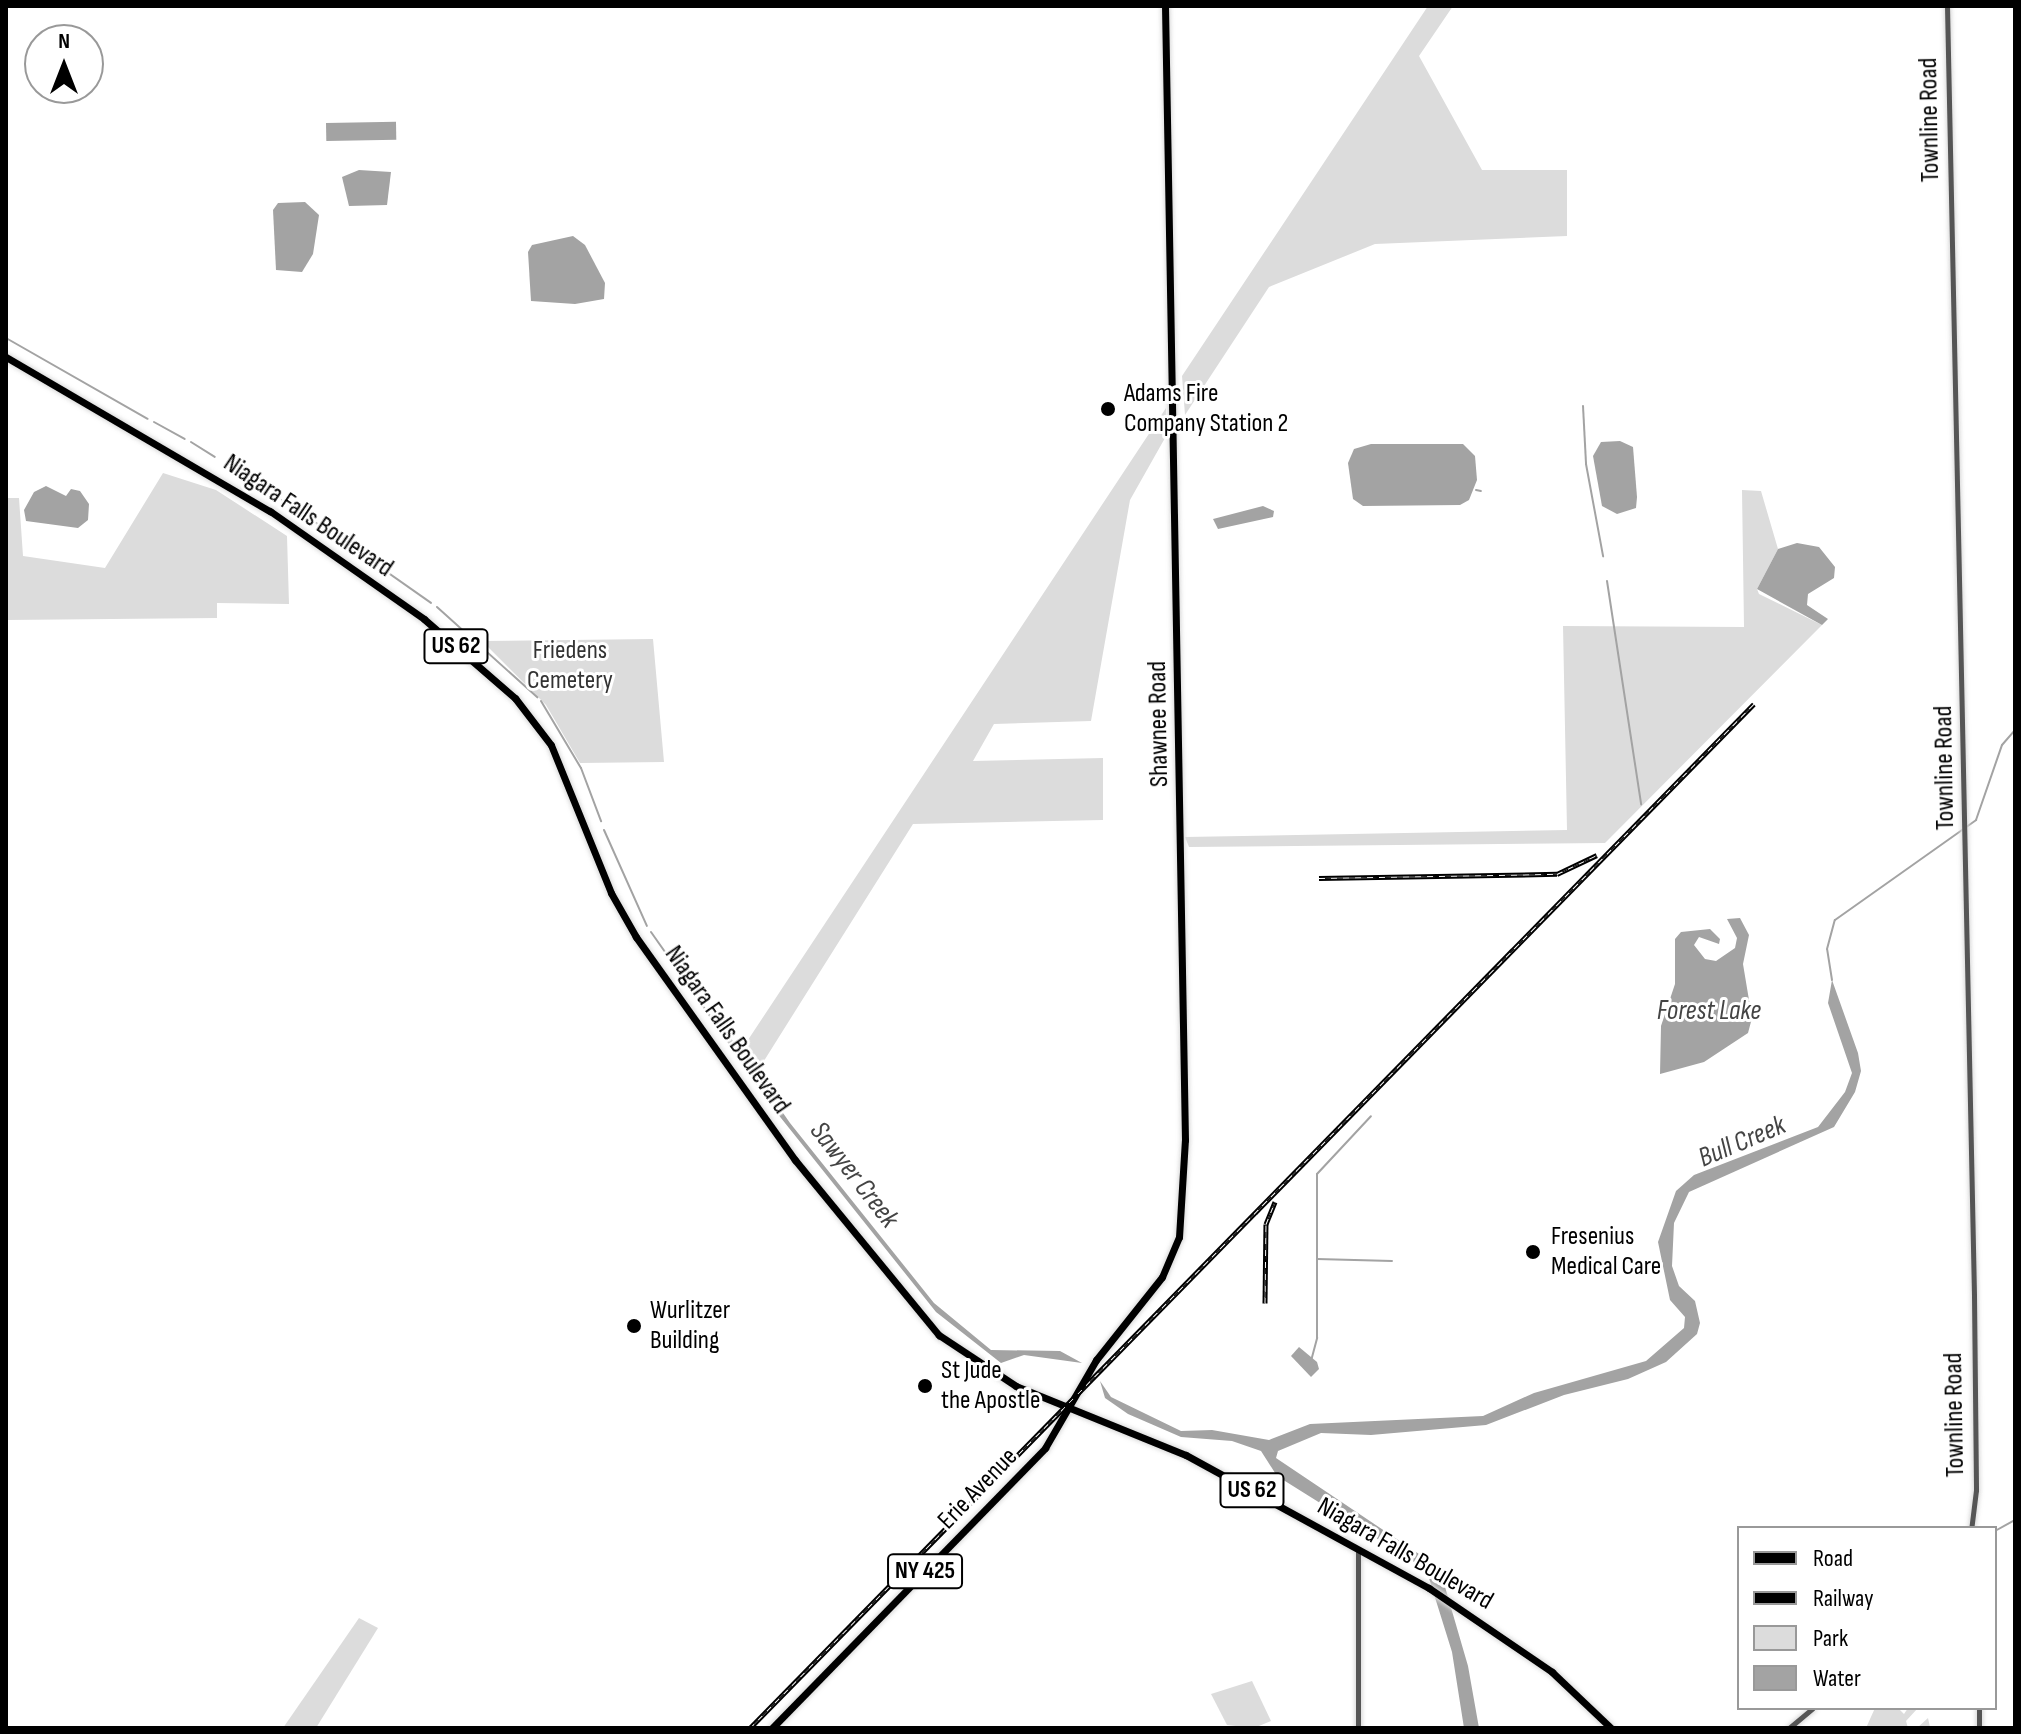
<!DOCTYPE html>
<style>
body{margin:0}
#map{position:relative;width:2021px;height:1734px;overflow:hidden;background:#fff;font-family:"Sofia Sans Condensed",sans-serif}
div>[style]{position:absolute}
.green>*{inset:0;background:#dcdcdc}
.water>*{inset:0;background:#a3a3a3;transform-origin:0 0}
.stream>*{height:2px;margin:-1px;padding:0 1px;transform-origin:1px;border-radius:1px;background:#a3a3a3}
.roads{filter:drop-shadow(0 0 2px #dbdbdb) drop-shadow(0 0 2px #dbdbdb)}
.minor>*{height:5px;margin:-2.5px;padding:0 2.5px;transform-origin:2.5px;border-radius:2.5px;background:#555}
.major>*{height:7px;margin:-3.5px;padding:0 3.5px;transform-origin:3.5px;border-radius:3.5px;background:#000}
.rail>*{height:5px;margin-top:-2.5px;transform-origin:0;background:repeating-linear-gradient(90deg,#fff 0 6px,#000 0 12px);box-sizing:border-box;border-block:2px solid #000}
.dots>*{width:22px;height:22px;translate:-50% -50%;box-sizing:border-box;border:4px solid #fff;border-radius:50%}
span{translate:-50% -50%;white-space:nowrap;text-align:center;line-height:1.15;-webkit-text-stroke:6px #fff;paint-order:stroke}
.shield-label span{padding:2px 6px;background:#fff;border:2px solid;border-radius:6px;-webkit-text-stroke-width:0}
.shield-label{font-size:24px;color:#000;font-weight:700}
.street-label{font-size:26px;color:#000}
.poi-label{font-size:26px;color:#000}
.left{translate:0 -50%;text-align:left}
.park-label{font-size:26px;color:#333}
.water-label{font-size:28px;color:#444;font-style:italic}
.frame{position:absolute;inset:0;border:8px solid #000;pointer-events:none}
.legend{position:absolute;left:1737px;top:1526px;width:260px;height:184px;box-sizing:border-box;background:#fff;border:2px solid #999;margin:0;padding:10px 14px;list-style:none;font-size:24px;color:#000}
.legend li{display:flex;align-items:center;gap:16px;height:40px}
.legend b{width:40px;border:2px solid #999}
.north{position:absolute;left:24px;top:24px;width:80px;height:80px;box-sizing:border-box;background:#fff;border:2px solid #999;border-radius:50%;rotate:0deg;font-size:22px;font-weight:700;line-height:32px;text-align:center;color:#000}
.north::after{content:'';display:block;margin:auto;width:28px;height:36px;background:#000;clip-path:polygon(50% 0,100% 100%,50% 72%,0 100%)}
</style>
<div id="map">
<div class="green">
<div style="clip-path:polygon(1428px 6px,1453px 6px,1419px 56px,1482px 170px,1567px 170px,1567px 236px,1375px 244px,1269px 287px,1185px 415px,1182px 376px)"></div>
<div style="clip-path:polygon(1166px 408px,1165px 438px,1130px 500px,1091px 721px,994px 724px,973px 761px,1103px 758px,1103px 820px,913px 824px,755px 1075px,740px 1052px)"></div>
<div style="clip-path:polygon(163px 473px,216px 490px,287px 536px,289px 604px,217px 603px,217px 618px,6px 620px,6px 498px,19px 498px,23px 556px,105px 568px)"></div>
<div style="clip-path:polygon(1742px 490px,1761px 491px,1778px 549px,1757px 589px,1759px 594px,1822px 625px,1605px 843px,1189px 847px,1185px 837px,1567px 830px,1563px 626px,1744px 627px)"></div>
<div style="clip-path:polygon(653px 639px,664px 762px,580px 763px,546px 705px,482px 641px)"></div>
<div style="clip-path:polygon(359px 1618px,378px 1628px,316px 1728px,283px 1728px)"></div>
<div style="clip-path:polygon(1252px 1681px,1271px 1721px,1254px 1728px,1227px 1725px,1211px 1694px)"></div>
<div style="clip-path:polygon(1875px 1708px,1898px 1708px,1904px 1714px,1908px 1708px,1918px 1708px,1906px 1721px,1908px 1728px,1866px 1728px)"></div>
<div style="clip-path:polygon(1928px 1718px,1930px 1727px,1971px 1726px,1917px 1728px)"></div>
</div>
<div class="water">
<div style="left:326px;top:123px;width:70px;height:18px;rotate:-1deg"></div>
<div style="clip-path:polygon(359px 170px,391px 172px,387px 205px,349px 206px,342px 177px)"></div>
<div style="clip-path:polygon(305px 202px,319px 215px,313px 254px,302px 272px,276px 270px,273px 210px,278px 203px)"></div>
<div style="clip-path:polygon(573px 236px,585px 245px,605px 283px,604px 299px,575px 304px,531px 301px,528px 252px,532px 245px)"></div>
<div style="clip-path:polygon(1620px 441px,1633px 447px,1637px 497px,1636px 508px,1617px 514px,1602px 506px,1593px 456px,1601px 442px)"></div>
<div style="clip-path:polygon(1463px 444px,1475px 456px,1477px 480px,1469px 500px,1460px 505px,1363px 506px,1353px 499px,1348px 463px,1354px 449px,1371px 444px)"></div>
<div style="clip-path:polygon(46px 486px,66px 496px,71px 489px,80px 491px,89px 504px,88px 520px,78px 528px,26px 521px,24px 510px,34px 492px)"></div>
<div style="clip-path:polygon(1263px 506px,1274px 511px,1273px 517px,1218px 529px,1213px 519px)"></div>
<div style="clip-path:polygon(1797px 543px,1819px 547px,1835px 567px,1834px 578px,1808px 594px,1807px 605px,1828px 619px,1822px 625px,1757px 589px,1778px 549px)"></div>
<div style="clip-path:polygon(1740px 918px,1749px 935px,1743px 964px,1752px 1018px,1748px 1033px,1704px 1062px,1660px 1074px,1661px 1026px,1675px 984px,1675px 939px,1681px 932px,1710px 929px,1720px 939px,1719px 944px,1699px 937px,1694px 945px,1705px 959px,1716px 961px,1735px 948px,1737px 938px,1727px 919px)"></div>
<div style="clip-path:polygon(1832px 980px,1858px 1053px,1861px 1071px,1855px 1092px,1834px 1127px,1689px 1192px,1674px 1223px,1672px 1266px,1679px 1286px,1695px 1301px,1700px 1323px,1697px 1334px,1666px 1362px,1628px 1379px,1564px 1395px,1486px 1425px,1371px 1435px,1321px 1433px,1278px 1451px,1276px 1458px,1419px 1554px,1443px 1580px,1468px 1666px,1479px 1728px,1464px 1728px,1452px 1652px,1428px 1575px,1419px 1565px,1277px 1476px,1261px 1451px,1232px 1441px,1181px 1437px,1128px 1414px,1105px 1398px,1100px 1381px,1111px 1397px,1181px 1431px,1212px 1430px,1269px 1440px,1310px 1424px,1483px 1416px,1534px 1393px,1646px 1361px,1684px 1328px,1685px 1317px,1670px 1300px,1658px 1242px,1676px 1191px,1694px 1175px,1818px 1127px,1845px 1092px,1852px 1073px,1828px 1003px)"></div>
<div style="clip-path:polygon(728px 1034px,790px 1123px,934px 1303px,991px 1350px,1060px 1351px,1082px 1363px,1024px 1355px,1001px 1363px,936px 1312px,769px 1103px,724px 1037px)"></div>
<div style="clip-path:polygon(1299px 1347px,1317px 1362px,1319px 1369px,1311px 1377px,1291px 1356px)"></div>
</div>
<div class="stream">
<div style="left:6px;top:338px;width:163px;rotate:29.7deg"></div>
<div style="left:1583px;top:406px;width:58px;rotate:87deg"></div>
<div style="left:1586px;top:464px;width:94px;rotate:79.5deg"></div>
<div style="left:154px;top:422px;width:35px;rotate:29deg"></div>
<div style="left:191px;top:442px;width:28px;rotate:32deg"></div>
<div style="left:226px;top:464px;width:59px;rotate:33.1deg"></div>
<div style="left:1476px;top:490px;width:5px;rotate:11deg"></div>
<div style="left:282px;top:500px;width:73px;rotate:33.9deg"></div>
<div style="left:350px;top:546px;width:99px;rotate:35.1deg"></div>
<div style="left:1607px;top:581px;width:226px;rotate:81.3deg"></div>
<div style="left:437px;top:607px;width:135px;rotate:42deg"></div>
<div style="left:541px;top:701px;width:78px;rotate:59.2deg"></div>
<div style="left:581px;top:768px;width:57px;rotate:69.3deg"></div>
<div style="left:604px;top:830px;width:105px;rotate:65.9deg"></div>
<div style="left:651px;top:932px;width:127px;rotate:54.9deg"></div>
<div style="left:1832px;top:980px;width:31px;rotate:-99deg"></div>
<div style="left:1827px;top:949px;width:30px;rotate:-75deg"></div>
<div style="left:1835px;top:920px;width:173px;rotate:-35.3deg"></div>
<div style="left:1976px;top:820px;width:79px;rotate:-70.9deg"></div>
<div style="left:2002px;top:745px;width:20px;rotate:-49deg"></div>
<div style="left:1317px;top:1259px;width:75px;rotate:1.5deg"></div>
<div style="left:1311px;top:1361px;width:24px;rotate:-75deg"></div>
<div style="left:1317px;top:1338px;width:164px;rotate:-90deg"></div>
<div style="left:1317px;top:1174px;width:79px;rotate:-47deg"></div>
<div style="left:1995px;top:1531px;width:23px;rotate:-29deg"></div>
</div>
<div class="roads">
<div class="minor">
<div style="left:1947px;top:6px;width:1290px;rotate:88.8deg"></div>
<div style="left:1974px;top:1296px;width:194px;rotate:89.4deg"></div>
<div style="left:1976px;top:1490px;width:38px;rotate:97deg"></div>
<div style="left:1358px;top:1549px;width:179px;rotate:90deg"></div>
<div style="left:1979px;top:1708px;width:20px;rotate:90deg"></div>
<div style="left:1789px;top:1728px;width:31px;rotate:-40deg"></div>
</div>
<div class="major">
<div style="left:6px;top:357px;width:306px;rotate:30.3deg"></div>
<div style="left:270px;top:511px;width:188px;rotate:35deg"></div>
<div style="left:424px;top:619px;width:121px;rotate:41deg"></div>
<div style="left:515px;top:698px;width:59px;rotate:52.5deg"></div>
<div style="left:551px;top:745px;width:160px;rotate:67.9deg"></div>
<div style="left:611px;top:893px;width:51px;rotate:60.4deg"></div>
<div style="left:636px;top:937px;width:274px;rotate:54.5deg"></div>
<div style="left:795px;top:1160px;width:227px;rotate:50.6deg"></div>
<div style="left:939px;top:1335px;width:92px;rotate:33.5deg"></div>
<div style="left:1016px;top:1386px;width:183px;rotate:22.1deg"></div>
<div style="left:1186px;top:1455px;width:277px;rotate:28.7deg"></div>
<div style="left:1429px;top:1588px;width:149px;rotate:34.3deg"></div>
<div style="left:1552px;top:1672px;width:81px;rotate:43.5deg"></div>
<div style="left:772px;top:1728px;width:391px;rotate:-45.7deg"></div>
<div style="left:1045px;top:1448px;width:102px;rotate:-59.9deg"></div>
<div style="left:1096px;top:1360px;width:106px;rotate:-51.5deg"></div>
<div style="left:1162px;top:1277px;width:43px;rotate:-67deg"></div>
<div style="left:1179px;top:1237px;width:97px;rotate:-86.5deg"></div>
<div style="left:1185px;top:1140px;width:1134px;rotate:-91.01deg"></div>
</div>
</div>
<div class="rail">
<div style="left:1319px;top:878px;width:238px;rotate:-1deg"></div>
<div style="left:1557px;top:874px;width:44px;rotate:-25.4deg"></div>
<div style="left:1265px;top:1303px;width:79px;rotate:-89.3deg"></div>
<div style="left:1266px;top:1224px;width:24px;rotate:-68deg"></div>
<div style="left:750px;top:1728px;width:1434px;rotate:-45.57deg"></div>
</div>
<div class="dots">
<div style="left:1108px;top:409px;background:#000"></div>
<div style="left:1533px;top:1252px;background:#000"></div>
<div style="left:634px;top:1326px;background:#000"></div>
<div style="left:925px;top:1386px;background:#000"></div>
</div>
<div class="shield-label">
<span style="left:456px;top:646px">US 62</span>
<span style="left:1252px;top:1490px">US 62</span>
<span style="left:925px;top:1571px">NY 425</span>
</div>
<div class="street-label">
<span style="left:1930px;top:120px;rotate:-91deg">Townline Road</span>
<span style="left:308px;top:516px;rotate:34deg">Niagara Falls Boulevard</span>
<span style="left:1159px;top:724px;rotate:-91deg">Shawnee Road</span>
<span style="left:1945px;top:768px;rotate:-91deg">Townline Road</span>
<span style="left:727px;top:1030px;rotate:55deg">Niagara Falls Boulevard</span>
<span style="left:1955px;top:1415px;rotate:-91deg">Townline Road</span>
<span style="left:978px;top:1489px;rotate:-46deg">Erie Avenue</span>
<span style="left:1405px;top:1554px;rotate:30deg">Niagara Falls Boulevard</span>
</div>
<div class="poi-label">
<span class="left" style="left:1124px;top:409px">Adams Fire<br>Company Station 2</span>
<span class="left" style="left:1551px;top:1252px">Fresenius<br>Medical Care</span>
<span class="left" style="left:650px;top:1326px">Wurlitzer<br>Building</span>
<span class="left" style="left:941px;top:1386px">St Jude<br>the Apostle</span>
</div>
<div class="park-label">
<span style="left:570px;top:666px">Friedens<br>Cemetery</span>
</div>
<div class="water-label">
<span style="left:1709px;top:1011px">Forest Lake</span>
<span style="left:1742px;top:1142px;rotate:-23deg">Bull Creek</span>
<span style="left:854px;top:1175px;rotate:52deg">Sawyer Creek</span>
</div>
<div class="frame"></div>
<ul class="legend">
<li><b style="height:10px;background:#000"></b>Road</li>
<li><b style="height:10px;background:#000"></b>Railway</li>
<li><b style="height:22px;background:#dcdcdc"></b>Park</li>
<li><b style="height:22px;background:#a3a3a3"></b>Water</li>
</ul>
<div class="north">N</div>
</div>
